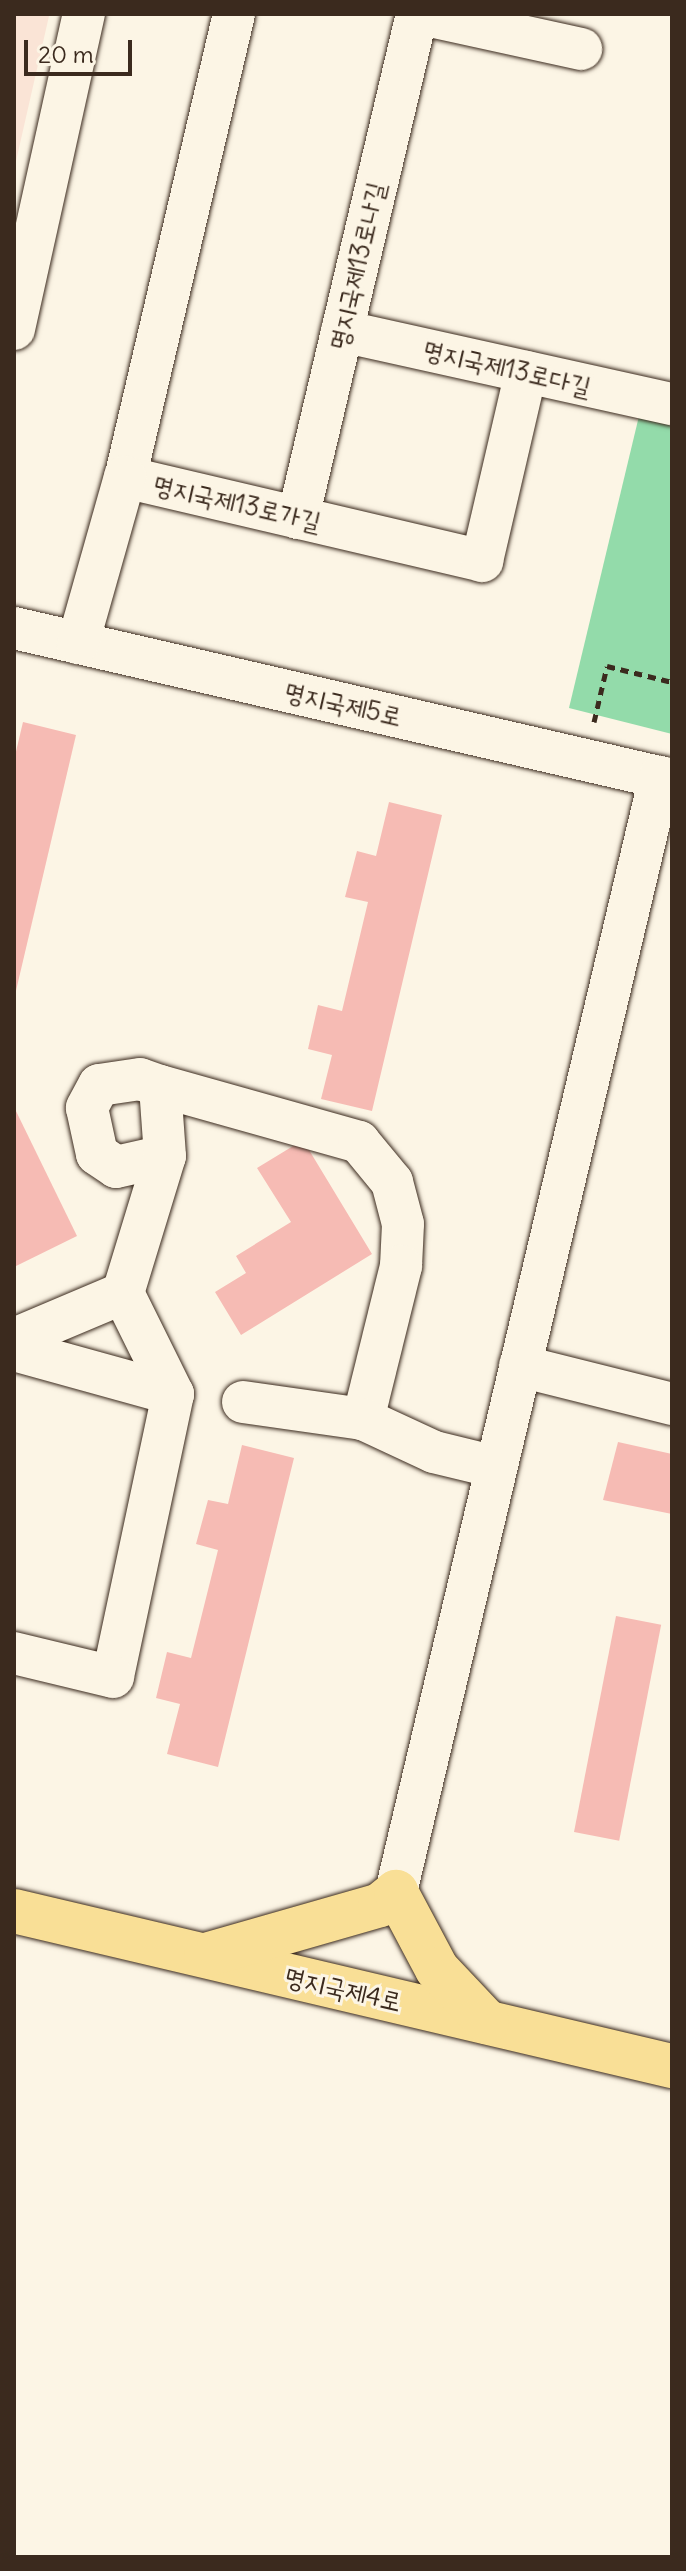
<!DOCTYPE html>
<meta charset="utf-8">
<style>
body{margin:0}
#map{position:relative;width:686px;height:2571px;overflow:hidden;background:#fcf5e5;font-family:Delius,"Poor Story",sans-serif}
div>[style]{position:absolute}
.built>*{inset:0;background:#fae4d6}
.green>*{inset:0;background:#93dbaa}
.building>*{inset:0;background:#f6bbb4;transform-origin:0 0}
.path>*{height:5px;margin-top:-2.5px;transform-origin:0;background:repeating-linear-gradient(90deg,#3b2a1e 0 8px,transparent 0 14px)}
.roads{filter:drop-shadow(0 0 2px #3b2a1e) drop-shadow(0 0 2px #3b2a1e)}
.minor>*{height:42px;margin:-21px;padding:0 21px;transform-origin:21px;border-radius:21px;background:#fcf5e5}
.major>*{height:44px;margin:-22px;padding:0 22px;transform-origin:22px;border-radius:22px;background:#f9df96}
span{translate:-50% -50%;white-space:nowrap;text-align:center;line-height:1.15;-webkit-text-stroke:6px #fcf5e5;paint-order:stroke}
.street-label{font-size:26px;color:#3b2a1e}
.frame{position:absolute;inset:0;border:16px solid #3b2a1e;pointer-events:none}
.scale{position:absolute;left:24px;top:40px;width:108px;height:36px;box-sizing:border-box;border:4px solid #3b2a1e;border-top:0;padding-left:10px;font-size:24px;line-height:28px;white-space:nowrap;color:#3b2a1e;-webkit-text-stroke:6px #fcf5e5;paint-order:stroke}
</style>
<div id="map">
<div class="built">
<div style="clip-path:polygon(14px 14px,49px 16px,14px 170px)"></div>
</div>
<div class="green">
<div style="clip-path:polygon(639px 416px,672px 424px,672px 734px,569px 708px)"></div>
</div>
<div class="building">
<div style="clip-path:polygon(23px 722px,76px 735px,15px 995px,14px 760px)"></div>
<div style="clip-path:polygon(389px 802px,442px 815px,372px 1111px,321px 1099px,332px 1055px,308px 1049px,318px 1005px,342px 1011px,368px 902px,345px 897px,357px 851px,376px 856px)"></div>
<div style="clip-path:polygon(14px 1107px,77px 1236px,14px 1267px)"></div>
<div style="clip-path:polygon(303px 1140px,372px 1254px,241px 1335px,215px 1292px,246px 1273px,236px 1256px,291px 1222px,257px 1168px)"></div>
<div style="clip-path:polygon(618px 1442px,672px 1454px,672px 1514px,603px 1500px)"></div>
<div style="clip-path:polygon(242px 1445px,294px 1458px,218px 1767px,167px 1754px,180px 1704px,156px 1698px,167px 1652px,191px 1658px,218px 1550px,196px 1544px,208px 1500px,228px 1504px)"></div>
<div style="left:616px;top:1616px;width:46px;height:220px;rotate:11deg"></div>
</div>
<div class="path">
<div style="left:594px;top:722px;width:57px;rotate:-76.9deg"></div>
<div style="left:607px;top:666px;width:67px;rotate:13.8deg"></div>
</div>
<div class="roads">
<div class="minor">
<div style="left:234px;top:14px;width:476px;rotate:103.2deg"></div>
<div style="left:125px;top:477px;width:367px;rotate:13.2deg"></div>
<div style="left:482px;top:561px;width:194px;rotate:-76.9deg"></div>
<div style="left:421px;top:14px;width:164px;rotate:12.3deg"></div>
<div style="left:14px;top:329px;width:323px;rotate:-77.5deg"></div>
<div style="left:342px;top:331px;width:338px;rotate:12.5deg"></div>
<div style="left:298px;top:518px;width:518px;rotate:-76.72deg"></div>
<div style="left:14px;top:628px;width:675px;rotate:13.01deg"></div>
<div style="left:78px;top:643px;width:173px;rotate:-74.2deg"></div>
<div style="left:160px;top:1086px;width:21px;rotate:-161deg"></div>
<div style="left:140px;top:1079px;width:41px;rotate:171.7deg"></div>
<div style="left:99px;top:1085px;width:26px;rotate:118deg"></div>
<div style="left:87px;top:1108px;width:47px;rotate:77.7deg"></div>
<div style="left:97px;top:1154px;width:23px;rotate:34deg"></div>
<div style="left:116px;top:1167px;width:50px;rotate:-12.7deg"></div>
<div style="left:123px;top:1293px;width:113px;rotate:63.7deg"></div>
<div style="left:14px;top:1339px;width:118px;rotate:-22.9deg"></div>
<div style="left:123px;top:1293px;width:143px;rotate:-73deg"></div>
<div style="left:165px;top:1156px;width:70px;rotate:-94.1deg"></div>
<div style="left:160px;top:1086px;width:207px;rotate:15.7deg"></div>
<div style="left:359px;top:1142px;width:52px;rotate:50.5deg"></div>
<div style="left:392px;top:1182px;width:43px;rotate:75.3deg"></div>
<div style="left:403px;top:1224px;width:42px;rotate:92.7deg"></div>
<div style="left:401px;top:1266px;width:158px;rotate:103.9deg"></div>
<div style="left:14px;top:1350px;width:165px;rotate:15.5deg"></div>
<div style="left:173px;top:1394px;width:289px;rotate:102deg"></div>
<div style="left:113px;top:1677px;width:102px;rotate:-166.4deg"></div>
<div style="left:520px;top:1366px;width:157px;rotate:14deg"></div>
<div style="left:243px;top:1402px;width:121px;rotate:8.1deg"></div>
<div style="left:363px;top:1419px;width:78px;rotate:24.9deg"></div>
<div style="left:434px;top:1452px;width:64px;rotate:13.6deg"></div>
<div style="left:396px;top:1892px;width:1146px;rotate:-76.68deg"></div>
</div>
<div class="major">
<div style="left:14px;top:1911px;width:676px;rotate:13.26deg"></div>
<div style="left:206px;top:1955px;width:181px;rotate:-16deg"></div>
<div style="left:380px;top:1905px;width:21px;rotate:-39deg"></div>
<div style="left:396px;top:1892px;width:87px;rotate:62deg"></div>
<div style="left:437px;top:1969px;width:73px;rotate:46.7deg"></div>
</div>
</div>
<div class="street-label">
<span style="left:357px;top:266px;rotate:-77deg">명지국제13로나길</span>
<span style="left:507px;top:368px;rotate:13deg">명지국제13로다길</span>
<span style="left:237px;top:503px;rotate:13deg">명지국제13로가길</span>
<span style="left:343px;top:704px;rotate:13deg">명지국제5로</span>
<span style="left:343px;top:1989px;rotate:13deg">명지국제4로</span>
</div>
<div class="frame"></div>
<div class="scale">20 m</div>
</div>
